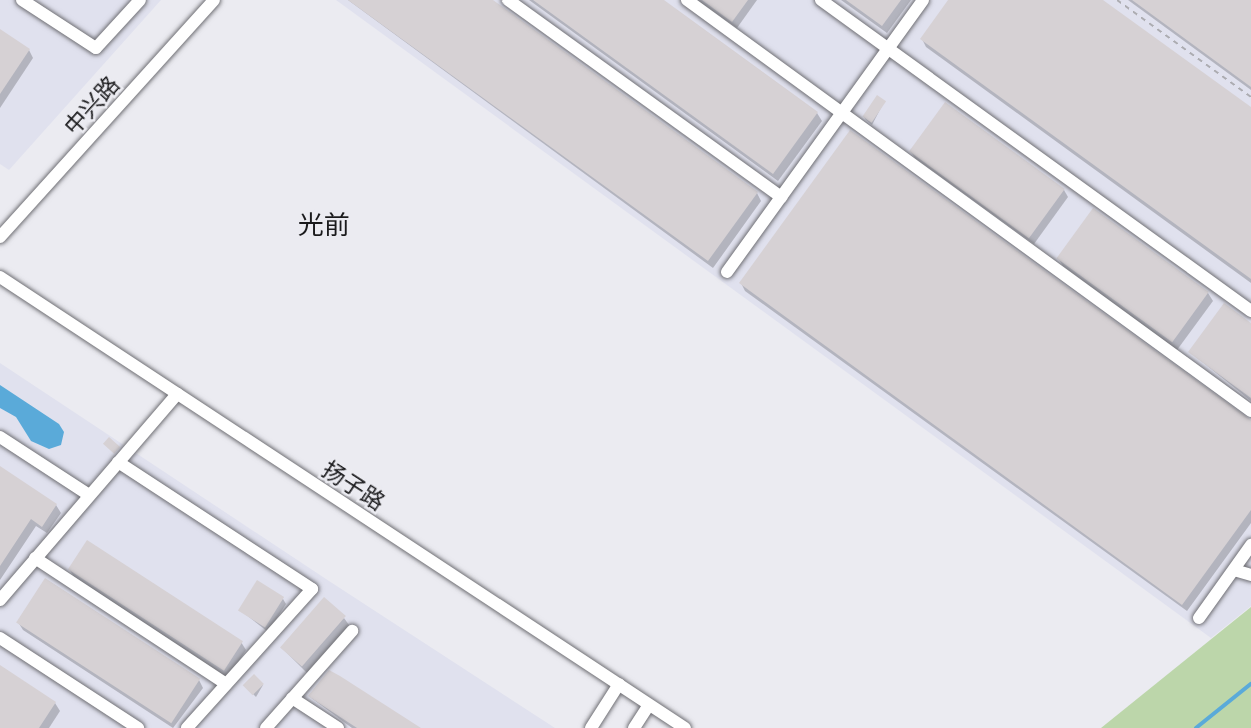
<!DOCTYPE html>
<meta charset="utf-8">
<style>
body{margin:0}
#map{position:relative;width:1251px;height:728px;overflow:hidden;background:#ebebf1;font-family:"Open Sans","Noto Sans SC",sans-serif}
div>[style]{position:absolute}
.built>*{inset:0;background:#e0e1ee}
.green>*{inset:0;background:#bcd6aa}
.water>*{inset:0;background:#5aaad9}
.shadow>*{inset:0;background:#0003}
.stream>*{height:3.5px;margin:-1.75px;padding:0 1.75px;transform-origin:1.75px;border-radius:1.75px;background:#5aaad9}
.building>*{inset:0;background:#d6d1d4;transform-origin:0 0}
.path>*{height:2px;margin-top:-1px;transform-origin:0;background:repeating-linear-gradient(90deg,#acacb1 0 5px,transparent 0 10px)}
.roads{filter:drop-shadow(0 0 2px #6f6f74) drop-shadow(0 0 2px #6f6f74)}
.minor>*{height:12px;margin:-6px;padding:0 6px;transform-origin:6px;border-radius:6px;background:#fff}
span{translate:-50% -50%;white-space:nowrap;text-align:center;line-height:1.15;-webkit-text-stroke:5px #ebebf1;paint-order:stroke}
.street-label{font-size:23px;color:#1a1a1c}
.quarter-label{font-size:26px;color:#1a1a1c}
</style>
<div id="map">
<div class="built">
<div style="clip-path:polygon(0 0,161px 0,9px 170px,0 164px)"></div>
<div style="clip-path:polygon(336px 0,1251px 0,1251px 606px,1211px 638px)"></div>
<div style="clip-path:polygon(0 363px,329px 581px,555px 728px,0 728px)"></div>
</div>
<div class="green">
<div style="clip-path:polygon(1251px 607px,1251px 728px,1101px 728px)"></div>
</div>
<div class="water">
<div style="clip-path:polygon(0 385px,59px 424px,64px 432px,61px 445px,49px 449px,31px 441px,16px 417px,0 408px)"></div>
</div>
<div class="shadow">
<div style="clip-path:polygon(348px 0,490px 0,757px 193px,761px 201px,713px 268px)"></div>
<div style="clip-path:polygon(529px 0,661px 0,817px 113px,822px 121px,778px 181px)"></div>
<div style="clip-path:polygon(697px 0,757px 0,737px 28px)"></div>
<div style="clip-path:polygon(841px 0,911px 0,887px 33px)"></div>
<div style="clip-path:polygon(950px 0,1100px 0,1251px 109px,1251px 283px,926px 47px,922px 39px)"></div>
<div style="clip-path:polygon(1128px 0,1251px 0,1251px 90px)"></div>
<div style="clip-path:polygon(0 38px,29px 50px,33px 58px,0 108px)"></div>
<div style="clip-path:polygon(884px 102px,872px 125px,866px 120px,864px 117px)"></div>
<div style="clip-path:polygon(910px 151px,1064px 190px,1068px 197px,1034px 244px,915px 158px)"></div>
<div style="clip-path:polygon(1093px 210px,1208px 293px,1213px 301px,1177px 350px,1063px 266px,1058px 258px)"></div>
<div style="clip-path:polygon(741px 283px,1251px 421px,1251px 523px,1187px 611px,745px 291px)"></div>
<div style="clip-path:polygon(1251px 325px,1251px 401px,1190px 352px)"></div>
<div style="clip-path:polygon(0 468px,56px 505px,61px 513px,47px 533px,36px 526px,0 580px)"></div>
<div style="clip-path:polygon(69px 569px,241px 642px,246px 650px,228px 678px,74px 577px)"></div>
<div style="clip-path:polygon(283px 599px,286px 604px,268px 632px,240px 610px)"></div>
<div style="clip-path:polygon(344px 618px,349px 625px,307px 673px,282px 648px)"></div>
<div style="clip-path:polygon(18px 622px,199px 680px,203px 688px,173px 728px,23px 630px)"></div>
<div style="clip-path:polygon(0 667px,55px 703px,60px 711px,49px 728px,0 728px)"></div>
<div style="clip-path:polygon(263px 685px,256px 697px,248px 689px)"></div>
<div style="clip-path:polygon(310px 697px,418px 728px,352px 728px)"></div>
</div>
<div class="stream">
<div style="left:1196px;top:728px;width:70px;rotate:-38.7deg"></div>
</div>
<div class="building">
<div style="clip-path:polygon(348px 0,493px 0,758px 192px,708px 261px)"></div>
<div style="clip-path:polygon(533px 0,664px 0,818px 112px,773px 174px)"></div>
<div style="clip-path:polygon(702px 0,748px 0,732px 22px)"></div>
<div style="clip-path:polygon(846px 0,901px 0,882px 26px)"></div>
<div style="clip-path:polygon(948px 0,1103px 0,1251px 107px,1251px 279px,920px 39px)"></div>
<div style="clip-path:polygon(1132px 0,1251px 0,1251px 87px)"></div>
<div style="clip-path:polygon(0 29px,30px 49px,0 94px)"></div>
<div style="left:877px;top:95px;width:11px;height:26px;rotate:34deg"></div>
<div style="left:945px;top:102px;width:148px;height:61px;rotate:36deg"></div>
<div style="clip-path:polygon(850px 130px,1251px 420px,1251px 510px,1182px 605px,739px 283px)"></div>
<div style="left:1093px;top:208px;width:143px;height:62px;rotate:36deg"></div>
<div style="clip-path:polygon(1224px 303px,1251px 323px,1251px 398px,1188px 352px)"></div>
<div style="left:109px;top:437px;width:15px;height:9px;rotate:42deg"></div>
<div style="clip-path:polygon(0 466px,57px 504px,42px 527px,31px 519px,0 566px)"></div>
<div style="left:87px;top:540px;width:186px;height:35px;rotate:33deg"></div>
<div style="left:45px;top:578px;width:185px;height:53px;rotate:33deg"></div>
<div style="left:257px;top:580px;width:32px;height:36px;rotate:32deg"></div>
<div style="left:324px;top:597px;width:29px;height:67px;rotate:41deg"></div>
<div style="clip-path:polygon(0 665px,56px 702px,39px 728px,0 728px)"></div>
<div style="clip-path:polygon(329px 670px,340px 676px,421px 728px,357px 728px,308px 696px)"></div>
<div style="left:254px;top:674px;width:14px;height:16px;rotate:45deg"></div>
</div>
<div class="path">
<div style="left:1117px;top:0;width:165px;rotate:35.9deg"></div>
</div>
<div class="roads">
<div class="minor">
<div style="left:22px;top:0;width:88px;rotate:33deg"></div>
<div style="left:96px;top:48px;width:65px;rotate:-47.5deg"></div>
<div style="left:508px;top:0;width:337px;rotate:35.8deg"></div>
<div style="left:687px;top:0;width:698px;rotate:36.08deg"></div>
<div style="left:821px;top:0;width:531px;rotate:35.88deg"></div>
<div style="left:0;top:237px;width:319px;rotate:-47.9deg"></div>
<div style="left:727px;top:272px;width:335px;rotate:-54.2deg"></div>
<div style="left:0;top:277px;width:820px;rotate:33.36deg"></div>
<div style="left:0;top:437px;width:106px;rotate:33.1deg"></div>
<div style="left:118px;top:462px;width:232px;rotate:33.2deg"></div>
<div style="left:312px;top:589px;width:187px;rotate:132deg"></div>
<div style="left:35px;top:558px;width:229px;rotate:33.4deg"></div>
<div style="left:1234px;top:570px;width:18px;rotate:16deg"></div>
<div style="left:0;top:600px;width:272px;rotate:-49.3deg"></div>
<div style="left:1199px;top:618px;width:90px;rotate:-54.5deg"></div>
<div style="left:0;top:638px;width:165px;rotate:33.1deg"></div>
<div style="left:292px;top:698px;width:55px;rotate:33.1deg"></div>
<div style="left:266px;top:728px;width:130px;rotate:-48.4deg"></div>
<div style="left:591px;top:728px;width:52px;rotate:-57.5deg"></div>
<div style="left:634px;top:728px;width:27px;rotate:-57deg"></div>
</div>
</div>
<div class="street-label">
<span style="left:91px;top:105px;rotate:-48deg">中兴路</span>
<span style="left:354px;top:485px;rotate:33deg">扬子路</span>
</div>
<div class="quarter-label">
<span style="left:324px;top:225px">光前</span>
</div>
</div>
